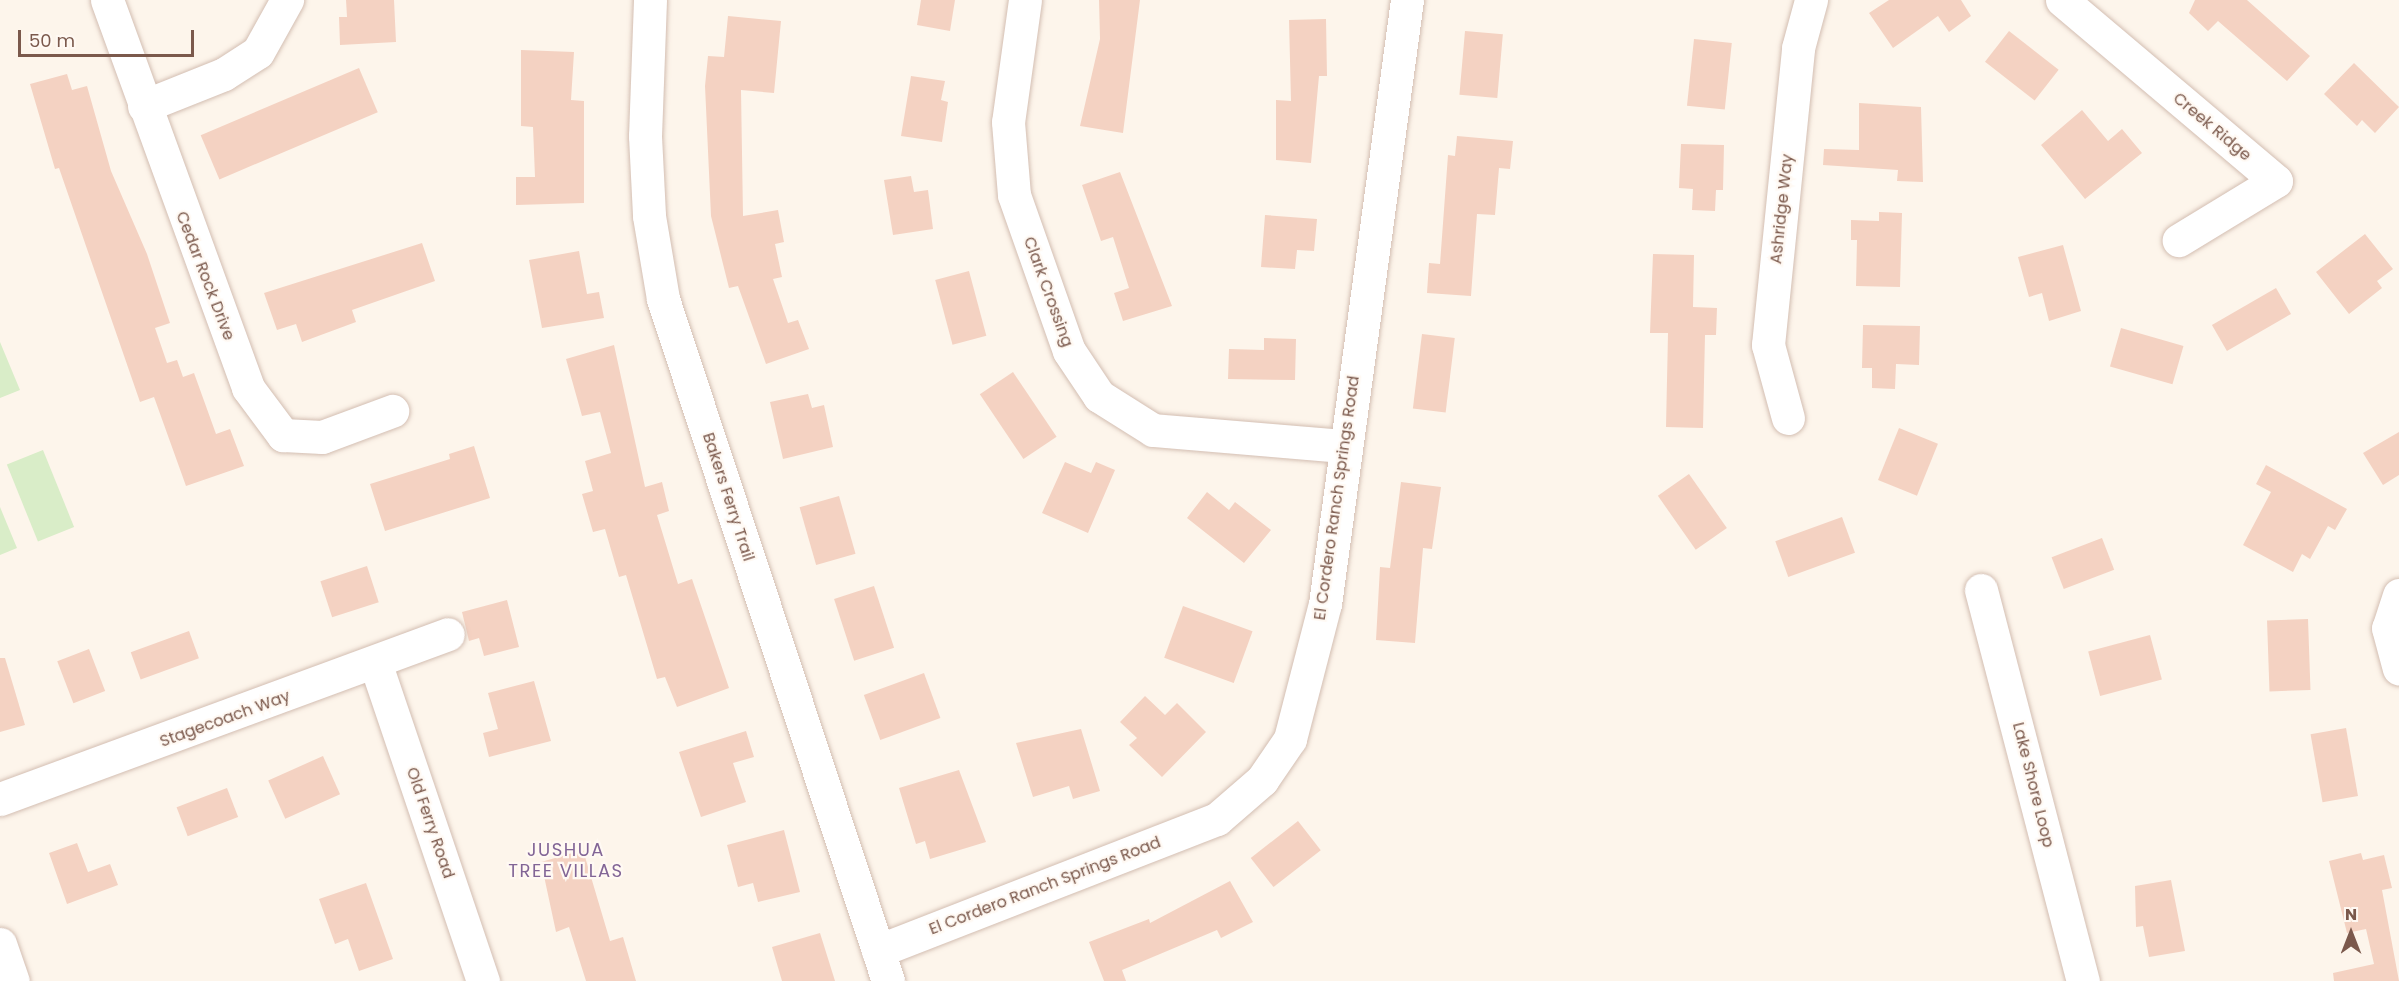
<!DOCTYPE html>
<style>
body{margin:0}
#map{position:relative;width:2399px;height:981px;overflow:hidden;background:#fdf5eb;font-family:Poppins,sans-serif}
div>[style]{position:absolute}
.green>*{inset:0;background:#d9edc8;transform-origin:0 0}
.building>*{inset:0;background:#f4d2c2;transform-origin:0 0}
.roads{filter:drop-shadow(0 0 2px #d3beb2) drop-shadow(0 0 2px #d3beb2)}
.minor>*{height:33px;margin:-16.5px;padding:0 16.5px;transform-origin:16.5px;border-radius:16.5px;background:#fff}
span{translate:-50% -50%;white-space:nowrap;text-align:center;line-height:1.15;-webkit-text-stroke:4.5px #fff9f3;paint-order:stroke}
.street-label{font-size:16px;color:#7b594c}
.neighbourhood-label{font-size:18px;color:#826596;letter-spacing:1.5px}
.north{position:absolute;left:2321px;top:903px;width:60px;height:60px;-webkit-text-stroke:4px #fff9f3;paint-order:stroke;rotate:0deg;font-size:16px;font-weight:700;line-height:24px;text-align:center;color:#7b594c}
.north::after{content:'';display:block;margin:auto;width:21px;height:27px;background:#7b594c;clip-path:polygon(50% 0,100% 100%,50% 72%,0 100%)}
.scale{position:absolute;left:18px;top:30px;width:176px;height:27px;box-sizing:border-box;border:3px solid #7b594c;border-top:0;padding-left:8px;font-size:18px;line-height:21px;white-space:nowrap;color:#7b594c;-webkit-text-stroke:4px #fff9f3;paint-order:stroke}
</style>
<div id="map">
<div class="green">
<div style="clip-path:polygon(0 342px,20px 390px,0 398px)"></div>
<div style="left:43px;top:450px;width:83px;height:39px;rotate:68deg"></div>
<div style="clip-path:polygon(0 507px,17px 548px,0 555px)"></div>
</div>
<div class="building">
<div style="clip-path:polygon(346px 0,394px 0,396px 42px,340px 45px,339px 17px,347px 17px)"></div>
<div style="clip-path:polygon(921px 0,955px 0,950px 31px,917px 25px)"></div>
<div style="clip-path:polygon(1099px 0,1140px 0,1123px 133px,1080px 126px,1100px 39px)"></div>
<div style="clip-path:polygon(1889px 0,1961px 0,1971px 16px,1949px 32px,1938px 16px,1893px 48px,1869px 13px)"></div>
<div style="clip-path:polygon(2195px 0,2247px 0,2310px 56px,2287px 81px,2218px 21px,2208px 31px,2189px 13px)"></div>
<div style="clip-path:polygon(728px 16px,781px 21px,774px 93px,741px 90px,743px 216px,778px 210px,784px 242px,775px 244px,782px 277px,773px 279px,788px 323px,798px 320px,809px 349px,766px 364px,738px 286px,729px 288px,711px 216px,705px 86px,708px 56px,724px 57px)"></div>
<div style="clip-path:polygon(1326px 19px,1327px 76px,1319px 76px,1311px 163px,1276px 160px,1276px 100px,1291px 101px,1289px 20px)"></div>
<div style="left:1465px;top:31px;width:38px;height:64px;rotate:5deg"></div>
<div style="left:2009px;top:31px;width:63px;height:39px;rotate:38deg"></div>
<div style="left:1694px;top:39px;width:38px;height:67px;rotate:6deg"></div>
<div style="clip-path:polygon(521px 50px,574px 52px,571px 100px,584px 101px,584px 203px,516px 205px,516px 177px,535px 177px,533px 127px,521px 126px)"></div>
<div style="clip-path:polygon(2354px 63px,2399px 107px,2375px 133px,2362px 120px,2357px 126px,2324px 94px)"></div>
<div style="left:359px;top:68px;width:48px;height:172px;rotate:67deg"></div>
<div style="clip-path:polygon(67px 74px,72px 90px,87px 86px,111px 171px,147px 254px,170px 323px,155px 328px,167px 363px,177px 360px,183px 377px,194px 373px,216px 434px,230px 429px,244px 466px,186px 486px,154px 397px,140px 402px,59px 168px,55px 169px,30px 84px)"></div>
<div style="clip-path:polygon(911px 76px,945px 81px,941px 100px,948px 102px,942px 142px,901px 136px)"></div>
<div style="clip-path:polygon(1859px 103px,1921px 107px,1923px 182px,1897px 181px,1898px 170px,1823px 165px,1824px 149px,1859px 150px)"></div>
<div style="clip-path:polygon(2082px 110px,2108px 141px,2122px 129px,2142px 153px,2085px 199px,2041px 145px)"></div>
<div style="clip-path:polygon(1457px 136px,1513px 141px,1510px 169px,1499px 168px,1495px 215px,1477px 214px,1471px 296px,1427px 293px,1429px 263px,1440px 264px,1448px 155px,1455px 156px)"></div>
<div style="clip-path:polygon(1681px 144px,1724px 145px,1723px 190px,1716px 190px,1715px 211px,1692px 210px,1693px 189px,1679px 188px)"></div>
<div style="clip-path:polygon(1120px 172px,1172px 306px,1123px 321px,1114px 293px,1129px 288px,1113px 237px,1101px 241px,1082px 185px)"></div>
<div style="clip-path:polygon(911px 176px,914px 192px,928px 190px,933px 229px,893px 235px,884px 180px)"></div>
<div style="clip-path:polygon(1879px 212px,1902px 213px,1900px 287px,1856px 286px,1857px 240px,1851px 240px,1851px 220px,1879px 221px)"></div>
<div style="clip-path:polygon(1265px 215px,1317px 219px,1314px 251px,1297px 250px,1295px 269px,1261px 267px)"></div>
<div style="clip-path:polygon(2365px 234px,2393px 269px,2377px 281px,2382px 288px,2349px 314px,2316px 272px)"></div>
<div style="clip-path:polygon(422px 243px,435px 281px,352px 310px,356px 322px,302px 342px,296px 324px,277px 330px,264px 293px)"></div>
<div style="clip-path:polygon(2063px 245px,2081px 311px,2049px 321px,2042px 293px,2029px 297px,2018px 257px)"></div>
<div style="clip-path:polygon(579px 251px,587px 294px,599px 292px,604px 318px,542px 328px,529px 260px)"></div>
<div style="clip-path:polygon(1653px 254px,1694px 255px,1693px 307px,1717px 308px,1716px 335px,1705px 335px,1703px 428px,1666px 427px,1668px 333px,1650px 333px)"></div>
<div style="left:969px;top:271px;width:67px;height:35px;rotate:75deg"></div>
<div style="left:2276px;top:288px;width:30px;height:74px;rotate:60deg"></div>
<div style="clip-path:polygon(1863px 325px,1920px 326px,1919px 365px,1896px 364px,1895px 389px,1872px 388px,1872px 368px,1862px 368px)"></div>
<div style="left:2121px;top:328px;width:65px;height:40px;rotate:16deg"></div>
<div style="left:1422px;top:334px;width:33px;height:75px;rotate:7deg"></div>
<div style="clip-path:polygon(1264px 338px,1296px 339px,1295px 380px,1228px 379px,1229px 349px,1264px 350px)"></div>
<div style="clip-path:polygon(614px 345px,645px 487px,662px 482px,669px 511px,657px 515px,678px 584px,692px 579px,729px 688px,677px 707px,665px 677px,657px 679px,626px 575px,619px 577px,605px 529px,593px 532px,582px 494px,593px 491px,585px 461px,611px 453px,600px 412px,582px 416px,566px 359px)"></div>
<div style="left:1013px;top:372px;width:78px;height:40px;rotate:56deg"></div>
<div style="clip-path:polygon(808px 394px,812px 408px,824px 405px,833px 447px,783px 459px,770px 402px)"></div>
<div style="left:1899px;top:428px;width:42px;height:56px;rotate:22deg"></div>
<div style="clip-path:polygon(2399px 432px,2399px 475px,2383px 485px,2363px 453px)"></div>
<div style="clip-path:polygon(474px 446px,490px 498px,385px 531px,370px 484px,450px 459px,449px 454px)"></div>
<div style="clip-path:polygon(1065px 462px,1091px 473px,1096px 462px,1115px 470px,1088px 533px,1042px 513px)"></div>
<div style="clip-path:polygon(2266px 465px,2347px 509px,2335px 530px,2328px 526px,2310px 559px,2302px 554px,2293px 572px,2243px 545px,2271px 492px,2256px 484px)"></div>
<div style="left:1689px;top:474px;width:66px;height:38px;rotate:55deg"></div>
<div style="clip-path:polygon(1401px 482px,1441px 487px,1432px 549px,1423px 548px,1415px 643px,1376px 640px,1380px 567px,1390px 568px)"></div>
<div style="clip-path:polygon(1207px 492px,1229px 510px,1235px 502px,1271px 530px,1244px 563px,1187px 518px)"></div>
<div style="left:839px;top:496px;width:60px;height:41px;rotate:74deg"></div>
<div style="left:1842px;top:517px;width:38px;height:71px;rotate:70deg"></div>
<div style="left:2102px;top:538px;width:34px;height:54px;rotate:69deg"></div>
<div style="left:367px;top:566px;width:38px;height:49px;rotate:72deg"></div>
<div style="left:874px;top:586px;width:65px;height:42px;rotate:72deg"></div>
<div style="clip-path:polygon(507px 600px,519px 647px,484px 656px,479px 638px,469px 641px,462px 612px)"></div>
<div style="left:1183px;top:606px;width:74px;height:55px;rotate:20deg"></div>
<div style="left:2308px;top:619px;width:71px;height:41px;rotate:88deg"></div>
<div style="left:189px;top:631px;width:29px;height:62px;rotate:70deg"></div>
<div style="left:2150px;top:635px;width:46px;height:64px;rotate:75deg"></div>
<div style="left:89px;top:649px;width:45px;height:34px;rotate:69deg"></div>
<div style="clip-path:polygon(0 658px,5px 658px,25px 725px,0 732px)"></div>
<div style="left:924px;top:673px;width:48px;height:64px;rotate:70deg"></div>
<div style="clip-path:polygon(534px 681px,551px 741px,489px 757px,483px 733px,498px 729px,488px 693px)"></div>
<div style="clip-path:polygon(1145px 696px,1165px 715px,1177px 703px,1206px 732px,1162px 777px,1129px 745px,1137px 738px,1120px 722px)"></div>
<div style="left:2346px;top:728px;width:69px;height:36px;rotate:80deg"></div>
<div style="clip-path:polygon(1081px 729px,1100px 791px,1073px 799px,1069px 786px,1033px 797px,1016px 743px)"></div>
<div style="clip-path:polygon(746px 731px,754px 757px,733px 763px,746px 802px,701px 817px,679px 752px)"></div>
<div style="left:323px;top:756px;width:42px;height:60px;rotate:66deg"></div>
<div style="clip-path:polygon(959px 770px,986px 842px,930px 859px,925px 841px,916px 844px,899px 788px)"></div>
<div style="left:227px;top:788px;width:31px;height:54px;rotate:69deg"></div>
<div style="left:1298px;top:821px;width:37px;height:60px;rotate:52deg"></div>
<div style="clip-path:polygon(784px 830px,800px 892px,758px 902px,753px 883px,738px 887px,727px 845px)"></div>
<div style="clip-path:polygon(77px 843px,88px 872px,110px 864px,118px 885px,67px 904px,49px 853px)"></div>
<div style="clip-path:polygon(583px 850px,610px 941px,623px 937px,636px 981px,586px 981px,569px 927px,556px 932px,541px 862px)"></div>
<div style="clip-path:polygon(2361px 853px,2363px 860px,2384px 855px,2392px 888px,2382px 890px,2399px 981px,2334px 981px,2333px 973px,2374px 964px,2366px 929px,2347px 933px,2329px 861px)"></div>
<div style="clip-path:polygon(2171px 880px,2185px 951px,2149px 957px,2143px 926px,2136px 927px,2135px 886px)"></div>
<div style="clip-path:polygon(1230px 881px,1253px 922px,1221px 938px,1217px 930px,1122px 970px,1126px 981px,1104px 981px,1089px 942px,1149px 919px,1150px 923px)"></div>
<div style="clip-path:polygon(366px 883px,393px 959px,359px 971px,348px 939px,335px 944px,319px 899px)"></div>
<div style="clip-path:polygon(820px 933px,835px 981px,782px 981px,772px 947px)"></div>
</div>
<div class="roads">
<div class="minor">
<div style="left:107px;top:0;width:413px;rotate:70deg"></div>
<div style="left:248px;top:388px;width:59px;rotate:53.3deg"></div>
<div style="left:283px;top:435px;width:39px;rotate:3deg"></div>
<div style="left:322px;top:437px;width:75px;rotate:-20.4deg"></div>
<div style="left:650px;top:0;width:136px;rotate:92.1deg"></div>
<div style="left:645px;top:136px;width:80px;rotate:87.1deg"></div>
<div style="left:649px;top:216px;width:84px;rotate:80.4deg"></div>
<div style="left:663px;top:299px;width:718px;rotate:71.74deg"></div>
<div style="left:1025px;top:0;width:123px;rotate:97.9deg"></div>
<div style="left:1008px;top:122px;width:73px;rotate:85.3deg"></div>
<div style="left:1014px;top:195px;width:165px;rotate:70.6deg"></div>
<div style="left:1069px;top:351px;width:54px;rotate:56.3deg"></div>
<div style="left:1099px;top:396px;width:64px;rotate:32.2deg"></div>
<div style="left:1153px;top:430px;width:192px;rotate:4.8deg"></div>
<div style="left:2062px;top:0;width:280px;rotate:40.2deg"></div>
<div style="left:2276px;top:181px;width:114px;rotate:148.7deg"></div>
<div style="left:144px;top:106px;width:86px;rotate:-21.8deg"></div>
<div style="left:224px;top:74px;width:40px;rotate:-32.9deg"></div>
<div style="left:258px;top:52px;width:60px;rotate:-60.9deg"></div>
<div style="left:1788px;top:418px;width:76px;rotate:-105.3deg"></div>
<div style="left:1768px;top:345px;width:299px;rotate:-84.2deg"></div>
<div style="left:1798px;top:48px;width:50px;rotate:-74.8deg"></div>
<div style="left:1981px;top:590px;width:404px;rotate:75.4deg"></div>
<div style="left:2399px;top:595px;width:35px;rotate:108deg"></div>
<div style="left:2388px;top:628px;width:42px;rotate:75deg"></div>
<div style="left:376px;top:665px;width:334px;rotate:71.3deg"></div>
<div style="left:0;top:799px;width:477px;rotate:-20.2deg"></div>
<div style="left:0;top:944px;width:39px;rotate:71deg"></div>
<div style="left:878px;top:951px;width:364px;rotate:-21.3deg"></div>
<div style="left:1217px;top:819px;width:60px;rotate:-40.9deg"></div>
<div style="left:1262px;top:780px;width:50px;rotate:-55.7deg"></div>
<div style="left:1290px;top:739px;width:139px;rotate:-75.5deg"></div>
<div style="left:1325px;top:604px;width:610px;rotate:-82.27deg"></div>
</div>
</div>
<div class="street-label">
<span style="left:2212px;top:127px;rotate:40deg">Creek Ridge</span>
<span style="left:1782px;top:209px;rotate:-84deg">Ashridge Way</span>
<span style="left:205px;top:276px;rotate:69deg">Cedar Rock Drive</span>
<span style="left:1048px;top:292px;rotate:70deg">Clark Crossing</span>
<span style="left:728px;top:497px;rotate:72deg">Bakers Ferry Trail</span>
<span style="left:1337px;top:498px;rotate:-82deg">El Cordero Ranch Springs Road</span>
<span style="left:225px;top:719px;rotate:-20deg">Stagecoach Way</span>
<span style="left:2033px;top:785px;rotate:76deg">Lake Shore Loop</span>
<span style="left:430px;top:823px;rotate:71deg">Old Ferry Road</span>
<span style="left:1045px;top:886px;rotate:-21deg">El Cordero Ranch Springs Road</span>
</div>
<div class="neighbourhood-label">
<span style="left:566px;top:861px">JUSHUA<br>TREE VILLAS</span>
</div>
<div class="north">N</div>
<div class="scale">50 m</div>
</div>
